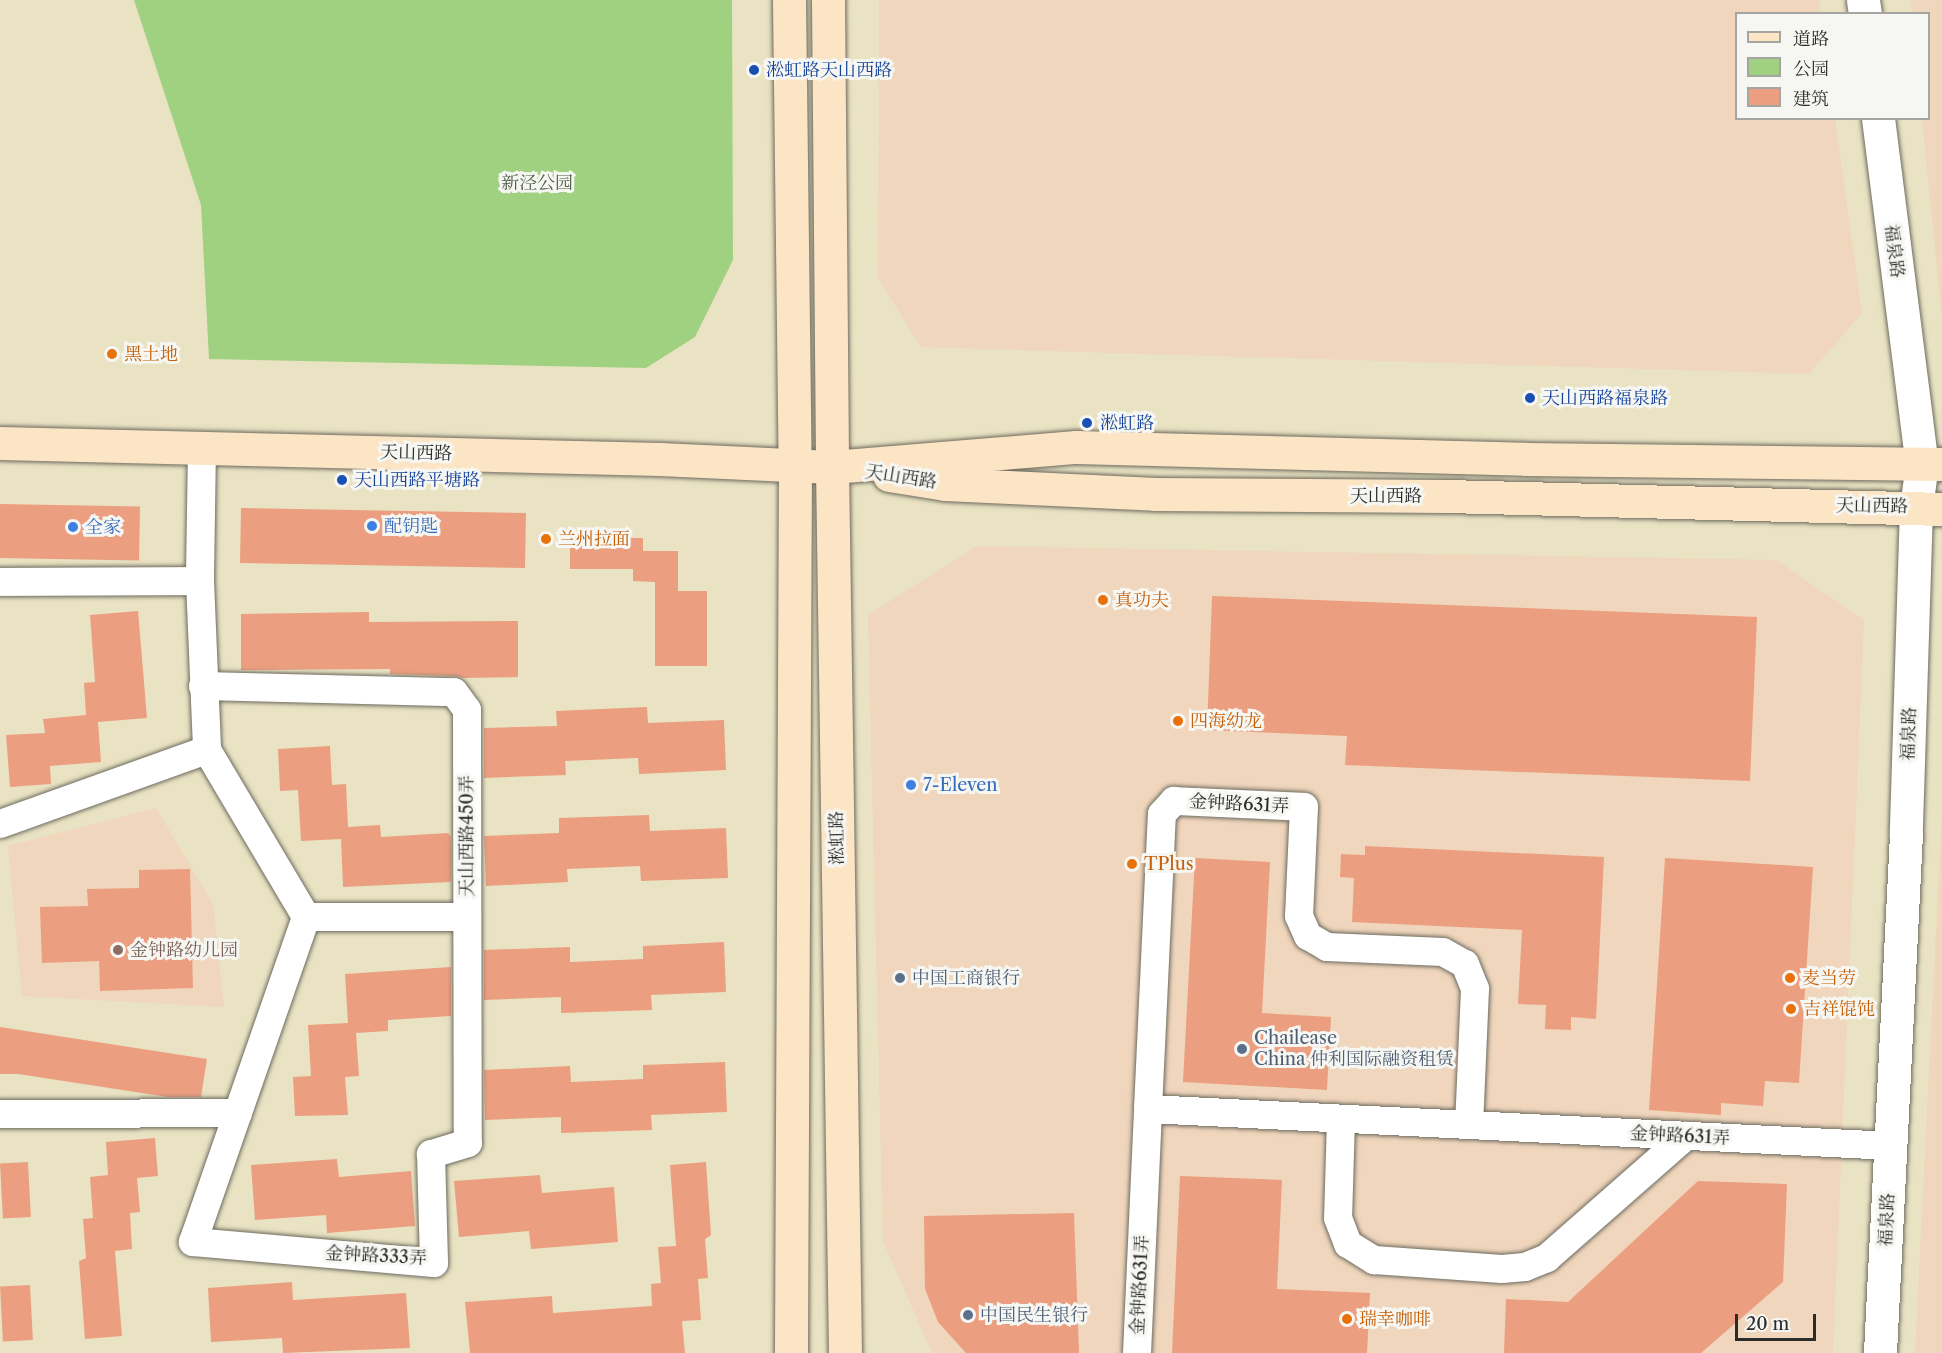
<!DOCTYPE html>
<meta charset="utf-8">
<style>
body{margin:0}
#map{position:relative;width:1942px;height:1353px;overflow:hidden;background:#e9e3c3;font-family:"Libre Caslon Text","Noto Serif SC",serif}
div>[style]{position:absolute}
.built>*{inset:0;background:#f0d6bc}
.green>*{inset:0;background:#a0d180}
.building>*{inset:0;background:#eb9f80;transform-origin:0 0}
.roads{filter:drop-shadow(0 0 2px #6e6b60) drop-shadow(0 0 2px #6e6b60)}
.minor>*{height:28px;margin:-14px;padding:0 14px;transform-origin:14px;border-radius:14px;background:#fff}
.tertiary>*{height:33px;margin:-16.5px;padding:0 16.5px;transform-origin:16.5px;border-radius:16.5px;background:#fff}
.secondary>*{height:33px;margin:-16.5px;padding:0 16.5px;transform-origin:16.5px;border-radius:16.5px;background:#fce5c4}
.dots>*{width:16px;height:16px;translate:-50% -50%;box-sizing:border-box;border:3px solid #f6f6f2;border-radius:50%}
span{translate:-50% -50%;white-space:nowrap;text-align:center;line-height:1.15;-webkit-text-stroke:6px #f6f6f2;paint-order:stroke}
.transit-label{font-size:18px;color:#164399}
.left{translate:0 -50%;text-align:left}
.park-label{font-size:18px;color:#4e5d44}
.street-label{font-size:18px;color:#2b2b2b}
.food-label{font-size:18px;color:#c56008}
.shop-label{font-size:18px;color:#366cbe}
.education-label{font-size:18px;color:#785e54}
.service-label{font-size:18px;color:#4e5e75}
.legend{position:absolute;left:1735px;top:12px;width:195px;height:108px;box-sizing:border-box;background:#f6f6f2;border:2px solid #a5a5a2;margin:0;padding:8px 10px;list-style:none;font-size:18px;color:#2b2b2b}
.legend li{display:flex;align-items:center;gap:12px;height:30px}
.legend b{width:30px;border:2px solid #a5a5a2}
.scale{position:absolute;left:1735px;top:1314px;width:81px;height:27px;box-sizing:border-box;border:3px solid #2b2b2b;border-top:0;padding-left:8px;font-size:18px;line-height:21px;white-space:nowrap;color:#2b2b2b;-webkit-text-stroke:4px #f6f6f2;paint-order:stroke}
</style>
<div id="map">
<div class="built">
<div style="clip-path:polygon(879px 0,1819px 0,1821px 13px,1736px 14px,1736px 118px,1835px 119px,1862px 313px,1809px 374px,921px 347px,878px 278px)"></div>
<div style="clip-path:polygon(1911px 0,1942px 0,1942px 319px,1922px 119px,1928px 118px,1928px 14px,1912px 13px)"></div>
<div style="clip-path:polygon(977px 546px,1776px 560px,1864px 620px,1833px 1353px,932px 1353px,883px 1241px,868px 615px)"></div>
<div style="clip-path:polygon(156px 808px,213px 904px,224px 1007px,22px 996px,8px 846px)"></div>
<div style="clip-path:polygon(1942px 810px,1942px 1353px,1915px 1353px)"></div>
</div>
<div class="green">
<div style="clip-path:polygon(134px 0,732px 0,733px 260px,695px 337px,646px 368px,209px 359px,201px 205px)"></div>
</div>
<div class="building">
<div style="left:0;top:504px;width:140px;height:54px;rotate:1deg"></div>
<div style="left:241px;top:508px;width:285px;height:55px;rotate:1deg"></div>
<div style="clip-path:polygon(570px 538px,643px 538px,643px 551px,678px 551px,678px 591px,707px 591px,707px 666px,655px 666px,655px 582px,633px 581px,633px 569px,570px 569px)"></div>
<div style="clip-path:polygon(1212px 596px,1757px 617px,1750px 781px,1345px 765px,1347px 736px,1207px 730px)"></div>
<div style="clip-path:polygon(138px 611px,147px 718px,98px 722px,101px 762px,50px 766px,51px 784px,10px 787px,6px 735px,45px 733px,43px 719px,86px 715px,84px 683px,95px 682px,90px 615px)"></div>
<div style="clip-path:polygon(369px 612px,369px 622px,518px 621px,518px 677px,463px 678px,454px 676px,390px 674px,390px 669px,241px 670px,241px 614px)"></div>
<div style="clip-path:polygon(647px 707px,648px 723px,724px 720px,726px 770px,639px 774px,638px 758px,565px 761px,566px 775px,484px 778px,484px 728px,557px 726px,556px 711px)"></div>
<div style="clip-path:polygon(330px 746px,332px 785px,346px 784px,348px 827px,380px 825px,381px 837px,448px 833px,451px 837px,451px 882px,343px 887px,341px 839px,301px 841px,298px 790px,280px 791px,278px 749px)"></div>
<div style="clip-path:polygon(649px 815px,650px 831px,726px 828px,728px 878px,641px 881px,640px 866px,567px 869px,568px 882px,486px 886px,484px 836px,559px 833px,559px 818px)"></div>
<div style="clip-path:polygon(1365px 846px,1604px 857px,1596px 1019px,1571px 1017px,1571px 1030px,1545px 1029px,1546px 1005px,1518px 1004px,1522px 930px,1352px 922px,1354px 878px,1340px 877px,1341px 854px,1365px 855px)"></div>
<div style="clip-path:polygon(1195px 858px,1270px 862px,1262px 1013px,1331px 1017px,1327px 1090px,1183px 1082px)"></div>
<div style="clip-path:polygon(1665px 858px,1813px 867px,1799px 1083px,1765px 1081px,1763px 1106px,1721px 1103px,1721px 1115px,1649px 1110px)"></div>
<div style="clip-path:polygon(190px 869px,193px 988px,100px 991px,99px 961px,42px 963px,40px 907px,88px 906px,87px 889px,139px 888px,139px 870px)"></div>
<div style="clip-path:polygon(724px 942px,726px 992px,651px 995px,652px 1010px,561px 1013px,561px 997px,484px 1000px,484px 950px,570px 947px,570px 962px,643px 959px,643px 946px)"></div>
<div style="clip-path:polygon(451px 967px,451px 1016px,388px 1020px,388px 1031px,356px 1033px,359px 1076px,345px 1077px,348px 1115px,295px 1116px,293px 1077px,311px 1076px,308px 1025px,348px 1023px,345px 974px)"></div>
<div style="clip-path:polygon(0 1027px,207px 1059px,201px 1097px,168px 1097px,18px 1074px,0 1074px)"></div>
<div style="clip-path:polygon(725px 1062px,727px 1112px,651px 1115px,652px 1130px,561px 1133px,561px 1117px,485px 1120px,484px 1070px,570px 1066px,571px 1082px,643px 1079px,643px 1065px)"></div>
<div style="clip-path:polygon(155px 1138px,158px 1176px,137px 1178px,140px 1212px,130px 1213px,132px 1249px,115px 1251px,122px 1336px,85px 1339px,79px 1261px,86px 1258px,83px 1219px,93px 1218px,90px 1177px,108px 1175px,106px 1142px)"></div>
<div style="clip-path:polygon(337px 1159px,339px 1177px,411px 1171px,415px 1226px,327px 1233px,326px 1215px,255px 1220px,251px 1165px)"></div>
<div style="left:28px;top:1162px;width:55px;height:28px;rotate:87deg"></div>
<div style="clip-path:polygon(706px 1162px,711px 1235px,705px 1239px,708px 1278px,698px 1279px,701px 1320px,682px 1321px,685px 1353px,470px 1353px,465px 1302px,552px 1296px,553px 1313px,652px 1306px,651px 1284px,661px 1283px,658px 1247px,676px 1246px,670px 1165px)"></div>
<div style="clip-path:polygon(540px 1175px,542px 1193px,614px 1187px,618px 1242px,531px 1249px,529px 1231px,459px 1237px,454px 1181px)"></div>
<div style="clip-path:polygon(1180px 1176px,1282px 1180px,1277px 1289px,1370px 1293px,1367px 1353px,1172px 1353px)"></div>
<div style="clip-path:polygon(1698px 1181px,1787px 1184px,1783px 1282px,1701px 1353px,1504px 1353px,1506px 1299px,1568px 1302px)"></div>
<div style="clip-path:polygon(1074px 1213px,1079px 1353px,966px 1353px,938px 1322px,925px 1289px,924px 1216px)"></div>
<div style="clip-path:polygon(292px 1282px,293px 1300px,406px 1293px,410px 1348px,283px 1353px,282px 1338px,211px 1342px,208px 1288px)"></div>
<div style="left:30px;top:1285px;width:55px;height:30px;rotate:87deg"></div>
</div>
<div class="roads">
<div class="minor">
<div style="left:202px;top:448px;width:133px;rotate:90.9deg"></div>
<div style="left:200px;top:581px;width:169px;rotate:87.6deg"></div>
<div style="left:207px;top:750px;width:194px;rotate:59.3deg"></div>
<div style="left:306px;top:917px;width:161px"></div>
<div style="left:0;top:582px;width:200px;rotate:-0.3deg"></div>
<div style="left:203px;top:686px;width:251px;rotate:1.4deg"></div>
<div style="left:454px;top:692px;width:22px;rotate:54deg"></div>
<div style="left:467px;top:710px;width:433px;rotate:89.9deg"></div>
<div style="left:468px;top:1143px;width:39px;rotate:163deg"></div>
<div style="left:431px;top:1154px;width:109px;rotate:88.4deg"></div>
<div style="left:434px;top:1263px;width:242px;rotate:-175deg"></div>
<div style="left:193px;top:1242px;width:344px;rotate:-70.8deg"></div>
<div style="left:0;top:824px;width:220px;rotate:-19.7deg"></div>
<div style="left:1148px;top:1109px;width:295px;rotate:-87.3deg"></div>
<div style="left:1162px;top:814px;width:18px;rotate:-47deg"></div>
<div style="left:1174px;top:801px;width:130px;rotate:2.6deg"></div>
<div style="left:1304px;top:807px;width:109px;rotate:92.6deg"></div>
<div style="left:1299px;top:916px;width:22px;rotate:66deg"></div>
<div style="left:1308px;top:936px;width:22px;rotate:30deg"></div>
<div style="left:1327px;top:947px;width:116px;rotate:2.5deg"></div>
<div style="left:1443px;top:952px;width:25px;rotate:29deg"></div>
<div style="left:1465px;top:964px;width:27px;rotate:68deg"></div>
<div style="left:1475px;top:989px;width:136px;rotate:92.5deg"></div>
<div style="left:0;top:1114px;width:238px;rotate:-0.2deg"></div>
<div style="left:1341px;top:1119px;width:99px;rotate:91.7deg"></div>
<div style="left:1338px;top:1218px;width:28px;rotate:69deg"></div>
<div style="left:1348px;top:1244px;width:31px;rotate:32deg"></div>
<div style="left:1374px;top:1260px;width:128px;rotate:4deg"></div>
<div style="left:1502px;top:1269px;width:23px;rotate:-5deg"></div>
<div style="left:1525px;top:1267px;width:24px;rotate:-22deg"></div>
<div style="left:1547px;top:1258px;width:185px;rotate:-41.3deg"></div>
<div style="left:1137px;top:1353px;width:244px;rotate:-87.4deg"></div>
<div style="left:1148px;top:1109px;width:744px;rotate:2.85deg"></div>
</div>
<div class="tertiary">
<div style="left:1863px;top:0;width:14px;rotate:82deg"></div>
<div style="left:1878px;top:118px;width:349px;rotate:82.8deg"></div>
<div style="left:1922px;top:464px;width:43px;rotate:97.9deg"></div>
<div style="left:1916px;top:507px;width:327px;rotate:91.8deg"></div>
<div style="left:1906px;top:834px;width:520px;rotate:92.87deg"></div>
</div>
<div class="secondary">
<div style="left:789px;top:0;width:465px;rotate:89.3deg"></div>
<div style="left:795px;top:465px;width:888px;rotate:90.26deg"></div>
<div style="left:828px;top:0;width:467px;rotate:89.5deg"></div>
<div style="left:832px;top:467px;width:886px;rotate:89.16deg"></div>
<div style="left:0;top:443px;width:660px;rotate:1.39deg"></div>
<div style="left:660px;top:459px;width:172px;rotate:2.7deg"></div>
<div style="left:832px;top:467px;width:245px;rotate:-4.7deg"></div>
<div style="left:1076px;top:447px;width:450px;rotate:1.5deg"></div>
<div style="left:1526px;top:459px;width:416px;rotate:0.7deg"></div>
<div style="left:889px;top:475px;width:57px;rotate:9.1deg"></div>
<div style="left:945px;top:484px;width:210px;rotate:2.7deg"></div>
<div style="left:1155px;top:494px;width:291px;rotate:0.4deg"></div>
<div style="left:1446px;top:496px;width:496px;rotate:1.5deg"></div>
</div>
</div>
<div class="dots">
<div style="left:754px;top:70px;background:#1a4fb4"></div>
<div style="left:112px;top:354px;background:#e8710a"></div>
<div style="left:1530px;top:398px;background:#1a4fb4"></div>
<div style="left:1087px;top:423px;background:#1a4fb4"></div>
<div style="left:342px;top:480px;background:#1a4fb4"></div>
<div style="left:372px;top:526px;background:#3f7fe0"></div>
<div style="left:73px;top:527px;background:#3f7fe0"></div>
<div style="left:546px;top:539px;background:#e8710a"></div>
<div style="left:1103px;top:600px;background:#e8710a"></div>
<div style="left:1178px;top:721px;background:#e8710a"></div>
<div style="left:911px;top:785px;background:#3f7fe0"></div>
<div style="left:1132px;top:864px;background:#e8710a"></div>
<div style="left:118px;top:950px;background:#8d6e63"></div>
<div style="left:900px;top:978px;background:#5c6f8a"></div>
<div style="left:1790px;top:978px;background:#e8710a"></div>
<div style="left:1791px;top:1009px;background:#e8710a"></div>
<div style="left:1242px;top:1049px;background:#5c6f8a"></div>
<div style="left:968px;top:1315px;background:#5c6f8a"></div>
<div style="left:1347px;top:1319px;background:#e8710a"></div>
</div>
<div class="transit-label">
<span class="left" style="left:766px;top:70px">淞虹路天山西路</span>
<span class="left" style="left:1542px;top:398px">天山西路福泉路</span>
<span class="left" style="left:1100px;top:423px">淞虹路</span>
<span class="left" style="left:354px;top:480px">天山西路平塘路</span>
</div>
<div class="park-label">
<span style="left:537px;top:183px">新泾公园</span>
</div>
<div class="street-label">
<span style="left:1894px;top:251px;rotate:83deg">福泉路</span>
<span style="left:416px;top:453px;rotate:1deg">天山西路</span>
<span style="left:901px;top:477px;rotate:9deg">天山西路</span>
<span style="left:1386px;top:496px">天山西路</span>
<span style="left:1872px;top:506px;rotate:1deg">天山西路</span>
<span style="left:1909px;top:734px;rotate:-88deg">福泉路</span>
<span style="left:1239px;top:804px;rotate:3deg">金钟路631弄</span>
<span style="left:467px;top:836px;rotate:-90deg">天山西路450弄</span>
<span style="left:837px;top:838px;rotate:-91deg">淞虹路</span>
<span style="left:1680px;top:1136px;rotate:3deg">金钟路631弄</span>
<span style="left:1887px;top:1220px;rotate:-87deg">福泉路</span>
<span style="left:376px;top:1256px;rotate:3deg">金钟路333弄</span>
<span style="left:1140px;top:1285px;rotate:-87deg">金钟路631弄</span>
</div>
<div class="food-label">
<span class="left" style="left:124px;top:354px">黑土地</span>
<span class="left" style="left:558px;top:539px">兰州拉面</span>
<span class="left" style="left:1115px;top:600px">真功夫</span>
<span class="left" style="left:1190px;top:721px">四海幼龙</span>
<span class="left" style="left:1144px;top:864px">TPlus</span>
<span class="left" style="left:1802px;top:978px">麦当劳</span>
<span class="left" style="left:1803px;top:1009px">吉祥馄饨</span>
<span class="left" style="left:1359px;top:1319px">瑞幸咖啡</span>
</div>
<div class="shop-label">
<span class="left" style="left:384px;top:526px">配钥匙</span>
<span class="left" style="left:85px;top:527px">全家</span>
<span class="left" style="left:923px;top:785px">7-Eleven</span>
</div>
<div class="education-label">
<span class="left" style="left:130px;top:950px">金钟路幼儿园</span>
</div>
<div class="service-label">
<span class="left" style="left:912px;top:978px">中国工商银行</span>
<span class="left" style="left:1254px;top:1049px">Chailease<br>China 仲利国际融资租赁</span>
<span class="left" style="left:980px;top:1315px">中国民生银行</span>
</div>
<ul class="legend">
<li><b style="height:8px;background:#fce5c4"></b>道路</li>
<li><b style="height:16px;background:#a0d180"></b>公园</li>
<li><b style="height:16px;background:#eb9f80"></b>建筑</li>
</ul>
<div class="scale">20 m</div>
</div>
